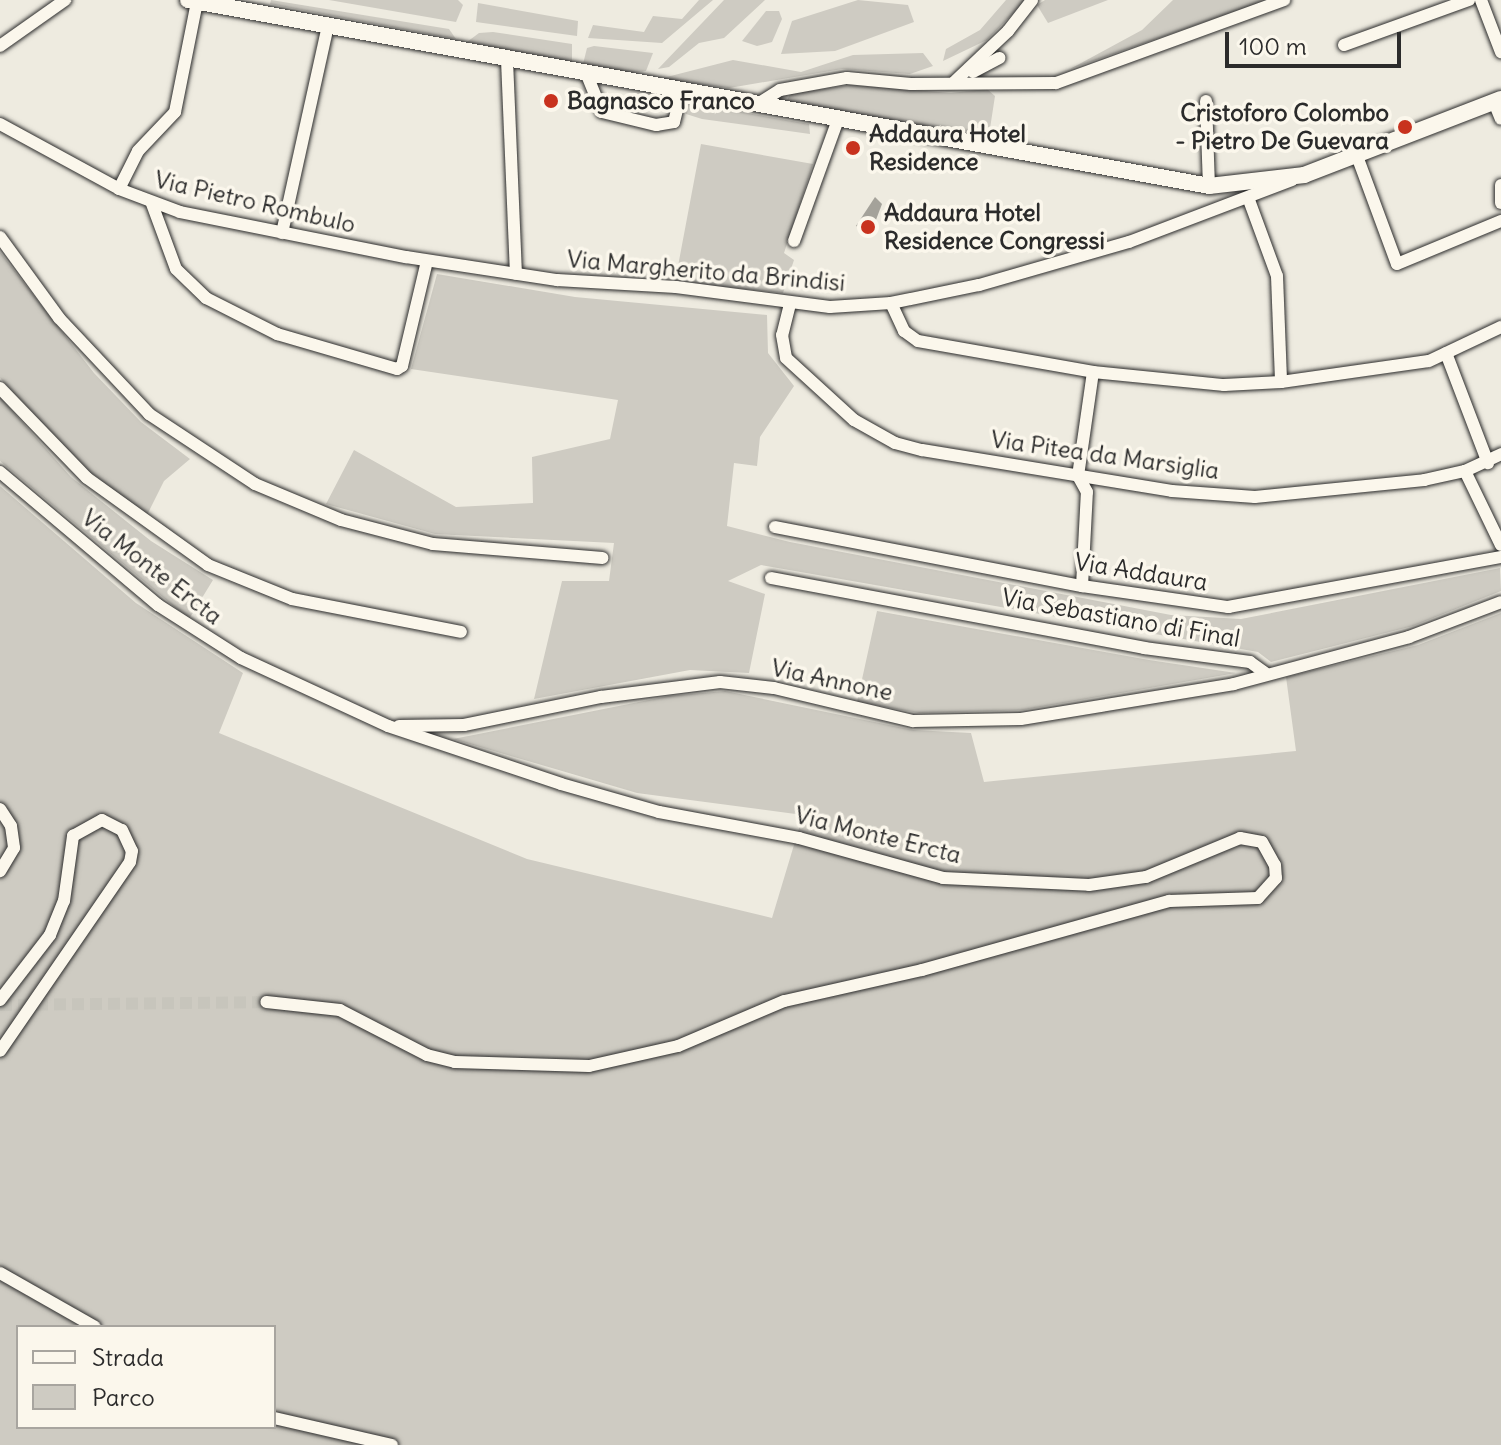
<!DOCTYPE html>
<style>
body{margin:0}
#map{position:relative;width:1501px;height:1445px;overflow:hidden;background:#eeebe0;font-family:Delius,sans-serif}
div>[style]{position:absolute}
.green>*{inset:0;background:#cecbc2}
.water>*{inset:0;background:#a4a29a}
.minor-tunnel>*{height:12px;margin-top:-6px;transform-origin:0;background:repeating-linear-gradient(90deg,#c7c5bc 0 12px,transparent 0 18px)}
.roads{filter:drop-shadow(0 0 2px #2b2b2b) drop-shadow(0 0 2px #2b2b2b)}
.minor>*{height:12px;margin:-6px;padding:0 6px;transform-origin:6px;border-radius:6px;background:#fbf7ec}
.major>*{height:16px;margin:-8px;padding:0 8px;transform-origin:8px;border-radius:8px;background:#fbf7ec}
.dots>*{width:22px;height:22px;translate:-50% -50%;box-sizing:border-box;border:4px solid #fbf7ec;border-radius:50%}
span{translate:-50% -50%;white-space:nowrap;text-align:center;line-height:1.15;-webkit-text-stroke:7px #fbf7ec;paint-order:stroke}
.poi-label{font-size:24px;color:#2b2b2b;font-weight:700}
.left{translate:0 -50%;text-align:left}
.right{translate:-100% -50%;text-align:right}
.street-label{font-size:24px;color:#2b2b2b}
.legend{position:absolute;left:16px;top:1325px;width:260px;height:104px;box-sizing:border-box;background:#fbf7ec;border:2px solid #a8a59f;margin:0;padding:10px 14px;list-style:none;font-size:24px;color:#2b2b2b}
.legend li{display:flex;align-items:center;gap:16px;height:40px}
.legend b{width:40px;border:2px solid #a8a59f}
.scale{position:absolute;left:1225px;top:32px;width:176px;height:36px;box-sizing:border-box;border:4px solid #2b2b2b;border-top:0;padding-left:10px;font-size:24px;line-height:28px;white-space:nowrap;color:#2b2b2b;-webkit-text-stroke:6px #fbf7ec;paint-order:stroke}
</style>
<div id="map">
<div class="green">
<div style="clip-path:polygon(271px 0,449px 29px,456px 39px,270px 4px)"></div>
<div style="clip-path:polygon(329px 0,458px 0,463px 5px,456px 22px)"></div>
<div style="clip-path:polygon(699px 0,713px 0,662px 43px,588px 38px,593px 25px,644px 32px,653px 16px,682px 19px)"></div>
<div style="clip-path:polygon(724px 0,765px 0,724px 38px,699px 43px,669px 67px,658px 69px)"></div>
<div style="clip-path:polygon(858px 0,908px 5px,914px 22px,835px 51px,781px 54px,792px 21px)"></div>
<div style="clip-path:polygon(1006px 0,1026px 0,987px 40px,943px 61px,946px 49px,980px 30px)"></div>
<div style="clip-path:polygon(1045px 0,1108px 0,1048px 23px,1037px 5px)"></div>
<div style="clip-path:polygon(1173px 0,1268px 0,1070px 69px,1142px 30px)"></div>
<div style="clip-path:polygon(478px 3px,578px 21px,577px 36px,476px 22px)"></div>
<div style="clip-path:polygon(766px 11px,779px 11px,782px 19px,772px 42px,757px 46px,742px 41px)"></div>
<div style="clip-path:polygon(493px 32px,572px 44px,572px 62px,467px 42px,479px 33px)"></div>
<div style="clip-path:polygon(594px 46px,653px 53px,646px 71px,631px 73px,583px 64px,587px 48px)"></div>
<div style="clip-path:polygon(923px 53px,933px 66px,910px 74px,842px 69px,729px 88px,659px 79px,733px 60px,801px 72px,853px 55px)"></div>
<div style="clip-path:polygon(850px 85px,951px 93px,987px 89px,995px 96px,989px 135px,785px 105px,790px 94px)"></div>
<div style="clip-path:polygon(690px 103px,809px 124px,810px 134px,702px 119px,686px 114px,682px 107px)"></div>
<div style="clip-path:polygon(701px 144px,813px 164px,784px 253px,794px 260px,783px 293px,675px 282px)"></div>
<div style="clip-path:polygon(0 252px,94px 373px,141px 422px,190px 459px,164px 481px,147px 515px,86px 469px,0 378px)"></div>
<div style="clip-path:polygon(437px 274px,575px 297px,767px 315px,768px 353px,794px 386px,760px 437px,757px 466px,734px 463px,727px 526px,790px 542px,1171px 615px,1241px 619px,1500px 568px,1501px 591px,1413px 626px,1271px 662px,1258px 652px,761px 565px,728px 581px,765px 594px,749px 673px,690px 670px,534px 699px,562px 581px,609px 581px,614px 543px,435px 534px,326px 504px,354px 450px,456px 507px,533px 503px,532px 457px,610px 439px,618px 400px,411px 369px)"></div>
<div style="clip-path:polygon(0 397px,71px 477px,151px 541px,213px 580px,189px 619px,0 461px)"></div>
<div style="clip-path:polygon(evenodd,0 486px,136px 603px,243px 673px,219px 733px,527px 859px,772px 918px,803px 815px,637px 793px,453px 739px,669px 696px,725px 691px,913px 730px,971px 733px,984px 782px,1296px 751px,1286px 677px,1418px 645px,1501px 613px,1501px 1445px,0 1445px,0 486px,18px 1327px,274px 1327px,274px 1427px,18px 1427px,18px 1327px)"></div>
<div style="clip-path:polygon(877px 611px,1149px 660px,1236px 673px,1023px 710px,919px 713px,857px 702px)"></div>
</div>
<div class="water">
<div style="clip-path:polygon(875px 197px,882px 204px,874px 225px,866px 230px,856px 226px)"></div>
</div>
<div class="minor-tunnel">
<div style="left:0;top:1005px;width:266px;rotate:-0.6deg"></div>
</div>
<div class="roads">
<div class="minor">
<div style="left:1481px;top:0;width:56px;rotate:69deg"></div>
<div style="left:1344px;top:45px;width:133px;rotate:-19.8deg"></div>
<div style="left:0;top:46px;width:80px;rotate:-35.3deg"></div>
<div style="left:507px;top:60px;width:214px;rotate:87.6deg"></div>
<div style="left:973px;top:72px;width:30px;rotate:-28deg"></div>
<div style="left:587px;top:75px;width:40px;rotate:68deg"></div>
<div style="left:602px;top:112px;width:56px;rotate:13.5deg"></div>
<div style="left:656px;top:125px;width:18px;rotate:-9deg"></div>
<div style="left:674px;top:122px;width:30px;rotate:-76deg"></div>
<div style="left:953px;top:83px;width:76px;rotate:-43.4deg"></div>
<div style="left:1008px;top:31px;width:39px;rotate:-52deg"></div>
<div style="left:1206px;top:101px;width:85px;rotate:88deg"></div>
<div style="left:1494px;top:102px;width:18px;rotate:68deg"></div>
<div style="left:756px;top:105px;width:28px;rotate:-32deg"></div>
<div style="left:780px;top:90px;width:68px;rotate:-10.2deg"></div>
<div style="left:847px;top:78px;width:64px;rotate:5.4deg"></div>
<div style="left:911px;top:84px;width:145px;rotate:-0.4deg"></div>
<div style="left:1056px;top:83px;width:243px;rotate:-20deg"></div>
<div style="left:0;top:124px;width:136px;rotate:28.6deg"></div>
<div style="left:119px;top:189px;width:65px;rotate:20.7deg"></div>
<div style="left:180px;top:212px;width:230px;rotate:11.3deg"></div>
<div style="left:406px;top:257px;width:153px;rotate:8.7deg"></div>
<div style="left:557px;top:280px;width:119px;rotate:3.4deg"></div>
<div style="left:676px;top:287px;width:155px;rotate:7.4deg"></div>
<div style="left:830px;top:307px;width:61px;rotate:-3.8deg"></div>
<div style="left:891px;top:303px;width:90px;rotate:-11.6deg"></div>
<div style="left:979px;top:285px;width:156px;rotate:-16deg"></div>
<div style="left:1129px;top:242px;width:174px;rotate:-20.8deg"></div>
<div style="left:1357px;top:156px;width:115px;rotate:69.7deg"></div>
<div style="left:1397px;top:264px;width:113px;rotate:-22.5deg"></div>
<div style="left:1501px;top:185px;width:18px;rotate:90deg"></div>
<div style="left:119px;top:189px;width:42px;rotate:-63.4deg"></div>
<div style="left:138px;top:151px;width:54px;rotate:-46.5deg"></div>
<div style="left:175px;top:112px;width:112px;rotate:-78.7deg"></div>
<div style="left:1249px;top:200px;width:81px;rotate:69.8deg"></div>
<div style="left:1277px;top:276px;width:106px;rotate:87.8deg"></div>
<div style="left:152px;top:204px;width:69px;rotate:69.7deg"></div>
<div style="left:176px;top:269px;width:42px;rotate:44deg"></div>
<div style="left:206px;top:298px;width:80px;rotate:26.9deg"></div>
<div style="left:277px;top:334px;width:125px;rotate:16.3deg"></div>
<div style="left:397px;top:369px;width:6px;rotate:-31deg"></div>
<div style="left:402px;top:366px;width:108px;rotate:-76.6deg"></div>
<div style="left:282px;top:233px;width:212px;rotate:-77.5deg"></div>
<div style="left:0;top:237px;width:100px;rotate:53.9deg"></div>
<div style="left:59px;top:318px;width:132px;rotate:46.8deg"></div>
<div style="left:149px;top:414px;width:127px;rotate:33.4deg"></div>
<div style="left:255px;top:484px;width:93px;rotate:22.7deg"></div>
<div style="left:341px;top:520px;width:95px;rotate:14.6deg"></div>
<div style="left:433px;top:544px;width:170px;rotate:4.7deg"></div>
<div style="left:794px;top:241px;width:127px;rotate:-70.1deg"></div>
<div style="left:891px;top:303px;width:31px;rotate:65deg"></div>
<div style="left:904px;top:331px;width:17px;rotate:36deg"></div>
<div style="left:918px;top:341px;width:178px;rotate:10deg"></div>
<div style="left:1093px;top:372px;width:132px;rotate:5.7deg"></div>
<div style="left:1224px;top:385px;width:57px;rotate:-3deg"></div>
<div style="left:1281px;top:382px;width:149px;rotate:-8.1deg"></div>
<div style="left:1429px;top:361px;width:80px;rotate:-25.3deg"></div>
<div style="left:790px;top:304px;width:32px;rotate:104deg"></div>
<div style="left:782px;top:335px;width:23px;rotate:80deg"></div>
<div style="left:786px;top:358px;width:92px;rotate:42.4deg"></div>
<div style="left:854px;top:420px;width:47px;rotate:29.3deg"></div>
<div style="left:895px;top:443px;width:28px;rotate:15deg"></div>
<div style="left:922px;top:450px;width:253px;rotate:9.3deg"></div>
<div style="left:1172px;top:491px;width:83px;rotate:4.1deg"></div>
<div style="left:1255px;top:497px;width:170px;rotate:-5.7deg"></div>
<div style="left:1424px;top:480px;width:42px;rotate:-12.4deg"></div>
<div style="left:1465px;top:471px;width:40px;rotate:-25deg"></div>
<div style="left:1446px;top:353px;width:118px;rotate:69.1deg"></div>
<div style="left:0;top:388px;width:125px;rotate:46deg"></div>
<div style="left:87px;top:478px;width:149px;rotate:35.7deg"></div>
<div style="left:208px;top:565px;width:91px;rotate:22deg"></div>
<div style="left:292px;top:599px;width:172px;rotate:11deg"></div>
<div style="left:1465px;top:471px;width:82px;rotate:64.1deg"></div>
<div style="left:0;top:472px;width:207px;rotate:40.1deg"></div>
<div style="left:158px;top:605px;width:98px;rotate:32.6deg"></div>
<div style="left:241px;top:658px;width:162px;rotate:24.8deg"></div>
<div style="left:388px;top:726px;width:182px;rotate:18.5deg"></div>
<div style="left:561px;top:784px;width:102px;rotate:15.9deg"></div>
<div style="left:659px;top:812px;width:142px;rotate:10.5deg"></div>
<div style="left:799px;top:838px;width:149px;rotate:15.5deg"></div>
<div style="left:943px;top:878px;width:146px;rotate:2.7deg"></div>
<div style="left:1089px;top:885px;width:58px;rotate:-8deg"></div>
<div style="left:1146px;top:877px;width:102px;rotate:-22.5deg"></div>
<div style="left:1240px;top:838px;width:22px;rotate:10deg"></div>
<div style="left:1262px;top:842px;width:26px;rotate:61deg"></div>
<div style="left:1275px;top:865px;width:13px;rotate:86deg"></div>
<div style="left:1276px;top:878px;width:27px;rotate:132deg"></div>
<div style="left:1258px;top:898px;width:89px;rotate:178.1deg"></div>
<div style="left:1169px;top:901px;width:256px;rotate:164.4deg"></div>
<div style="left:922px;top:970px;width:141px;rotate:167.3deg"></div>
<div style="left:784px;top:1001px;width:115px;rotate:157deg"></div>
<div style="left:678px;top:1046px;width:91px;rotate:167.3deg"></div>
<div style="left:589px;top:1066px;width:134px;rotate:-178.3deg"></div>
<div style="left:455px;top:1062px;width:29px;rotate:-166deg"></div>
<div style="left:427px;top:1055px;width:98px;rotate:-152.7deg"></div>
<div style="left:340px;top:1010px;width:74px;rotate:-173.8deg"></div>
<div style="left:775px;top:527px;width:313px;rotate:10.9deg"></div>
<div style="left:1082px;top:586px;width:148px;rotate:8.2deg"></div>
<div style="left:1228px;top:607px;width:278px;rotate:-10.4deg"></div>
<div style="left:771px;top:578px;width:380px;rotate:10.6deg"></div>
<div style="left:1144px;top:648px;width:107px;rotate:7.5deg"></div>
<div style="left:1250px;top:662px;width:19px;rotate:36deg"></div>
<div style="left:1082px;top:586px;width:94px;rotate:-87deg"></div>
<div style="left:1087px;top:492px;width:18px;rotate:-119deg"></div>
<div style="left:1078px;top:476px;width:105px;rotate:-81.8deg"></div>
<div style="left:399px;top:726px;width:65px;rotate:-0.9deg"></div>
<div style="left:464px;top:725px;width:140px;rotate:-11.6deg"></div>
<div style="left:601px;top:697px;width:120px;rotate:-7.2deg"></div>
<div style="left:720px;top:682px;width:54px;rotate:6.3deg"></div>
<div style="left:774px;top:688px;width:143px;rotate:13.4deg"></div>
<div style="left:913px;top:721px;width:108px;rotate:-1.1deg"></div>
<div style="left:1021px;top:719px;width:216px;rotate:-9.3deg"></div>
<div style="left:1234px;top:684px;width:181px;rotate:-15deg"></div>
<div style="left:1409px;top:637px;width:98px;rotate:-20.8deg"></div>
<div style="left:0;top:809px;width:20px;rotate:57deg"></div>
<div style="left:11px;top:826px;width:22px;rotate:82deg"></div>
<div style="left:14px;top:848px;width:27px;rotate:121deg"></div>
<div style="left:0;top:1000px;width:82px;rotate:-52.4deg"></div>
<div style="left:50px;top:935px;width:37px;rotate:-68deg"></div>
<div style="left:64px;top:901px;width:66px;rotate:-82.1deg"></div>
<div style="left:73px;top:836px;width:33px;rotate:-29deg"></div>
<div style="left:102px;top:820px;width:22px;rotate:27deg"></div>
<div style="left:122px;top:830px;width:23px;rotate:65deg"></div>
<div style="left:132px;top:851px;width:11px;rotate:100deg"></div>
<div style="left:130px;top:862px;width:229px;rotate:124.5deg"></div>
<div style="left:0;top:1273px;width:109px;rotate:29.6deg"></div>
<div style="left:274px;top:1418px;width:121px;rotate:12.9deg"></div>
</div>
<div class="major">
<div style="left:188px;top:0;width:1038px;rotate:10.32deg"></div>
<div style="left:1209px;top:186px;width:96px;rotate:-6.6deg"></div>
<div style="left:1304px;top:175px;width:211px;rotate:-21.1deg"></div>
</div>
</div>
<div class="dots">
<div style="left:551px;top:101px;background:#c8321e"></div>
<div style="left:1405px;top:127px;background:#c8321e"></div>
<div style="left:853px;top:148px;background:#c8321e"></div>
<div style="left:868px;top:227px;background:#c8321e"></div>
</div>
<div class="poi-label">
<span class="left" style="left:567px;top:101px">Bagnasco Franco</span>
<span class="right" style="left:1389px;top:127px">Cristoforo Colombo<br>- Pietro De Guevara</span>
<span class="left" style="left:869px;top:148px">Addaura Hotel<br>Residence</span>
<span class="left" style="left:884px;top:227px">Addaura Hotel<br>Residence Congressi</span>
</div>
<div class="street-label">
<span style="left:255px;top:202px;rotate:13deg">Via Pietro Rombulo</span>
<span style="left:706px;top:271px;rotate:5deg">Via Margherito da Brindisi</span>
<span style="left:1105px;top:455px;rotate:8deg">Via Pitea da Marsiglia</span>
<span style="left:152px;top:567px;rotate:38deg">Via Monte Ercta</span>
<span style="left:1141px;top:572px;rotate:9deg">Via Addaura</span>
<span style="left:1121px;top:618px;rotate:10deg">Via Sebastiano di Final</span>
<span style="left:832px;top:680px;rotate:12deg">Via Annone</span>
<span style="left:878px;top:835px;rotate:14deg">Via Monte Ercta</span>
</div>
<ul class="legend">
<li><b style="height:10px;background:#fbf7ec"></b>Strada</li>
<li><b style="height:22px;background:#cecbc2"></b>Parco</li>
</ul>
<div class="scale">100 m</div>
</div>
